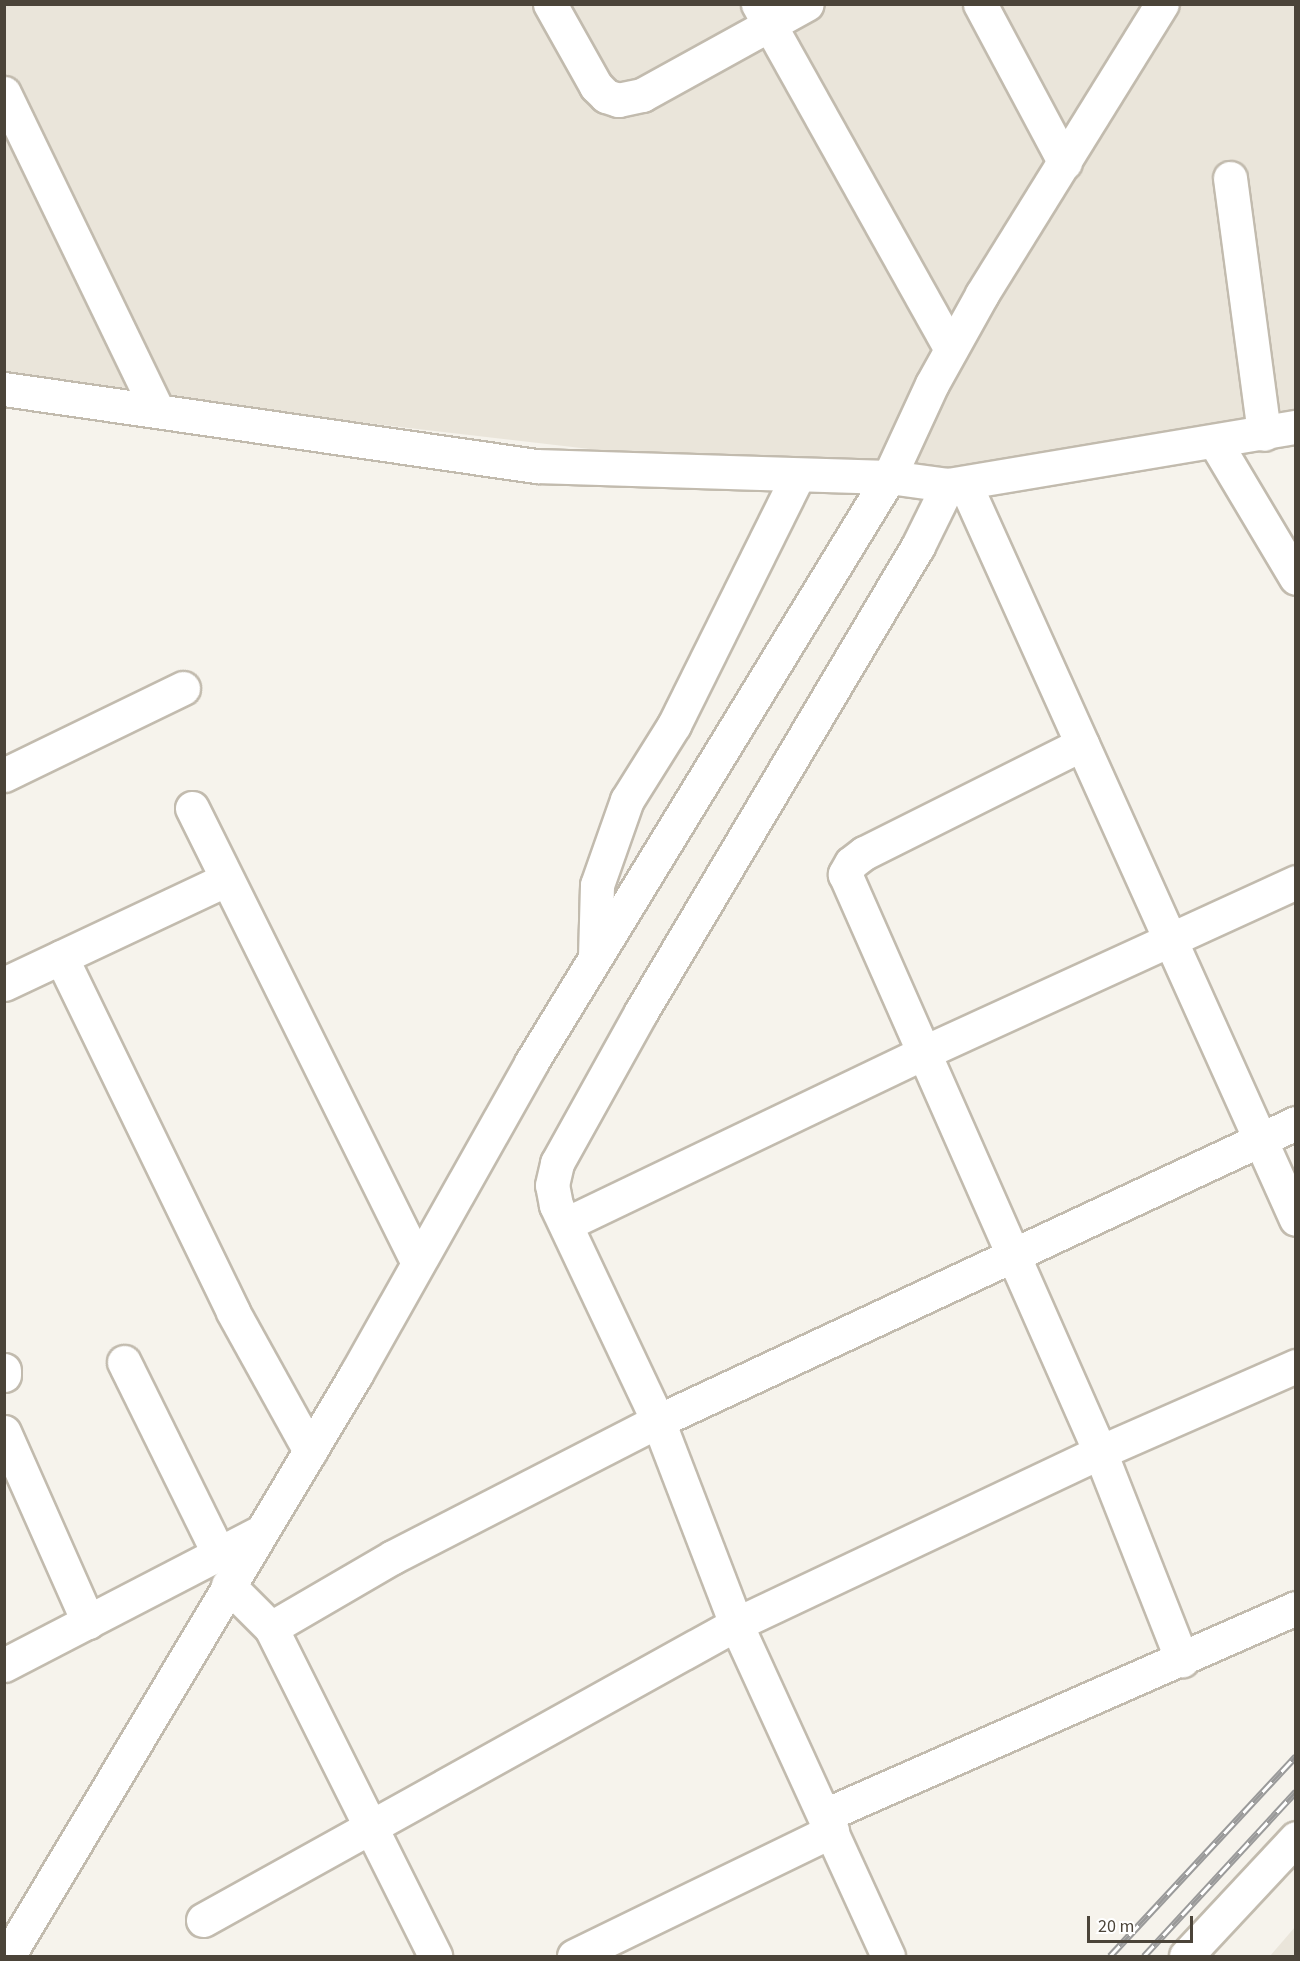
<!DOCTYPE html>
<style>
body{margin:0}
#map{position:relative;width:1300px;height:1961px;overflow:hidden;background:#f6f3ec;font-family:"Source Sans 3",sans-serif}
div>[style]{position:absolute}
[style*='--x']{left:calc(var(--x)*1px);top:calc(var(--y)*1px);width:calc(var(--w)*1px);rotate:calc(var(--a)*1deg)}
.residential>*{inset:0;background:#eae5da}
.roads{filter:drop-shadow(2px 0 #c2bbae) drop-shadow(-2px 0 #c2bbae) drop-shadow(0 2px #c2bbae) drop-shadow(0 -2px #c2bbae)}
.minor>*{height:33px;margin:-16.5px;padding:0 16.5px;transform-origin:16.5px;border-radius:16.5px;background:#fff}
.rail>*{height:7px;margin-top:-3.5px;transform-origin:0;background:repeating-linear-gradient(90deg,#fff 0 14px,#9a9a9a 0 28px);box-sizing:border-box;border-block:2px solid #9a9a9a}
span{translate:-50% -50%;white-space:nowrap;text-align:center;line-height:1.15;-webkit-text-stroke:4.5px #fff;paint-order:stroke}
.frame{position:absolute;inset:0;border:6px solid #4b4439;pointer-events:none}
.scale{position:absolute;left:1087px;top:1916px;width:106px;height:27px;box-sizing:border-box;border:3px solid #4b4439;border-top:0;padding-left:8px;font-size:18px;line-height:21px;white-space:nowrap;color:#4b4439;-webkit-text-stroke:4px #fff;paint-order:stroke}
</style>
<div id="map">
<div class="residential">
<div style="clip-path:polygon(5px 5px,1295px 5px,1295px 420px,873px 482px,5px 381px)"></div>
<div style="clip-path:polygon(1295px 1927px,1295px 1956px,1270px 1956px)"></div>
</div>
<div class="roads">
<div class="minor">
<div style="--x:550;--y:4;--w:94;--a:60.7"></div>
<div style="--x:596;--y:86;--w:14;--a:45"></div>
<div style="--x:606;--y:96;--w:13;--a:18"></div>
<div style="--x:618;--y:100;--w:25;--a:-12"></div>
<div style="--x:642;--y:95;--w:188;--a:-28.9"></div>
<div style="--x:758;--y:4;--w:395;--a:60.8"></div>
<div style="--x:980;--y:4;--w:180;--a:61.9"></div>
<div style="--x:4;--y:93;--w:352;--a:64.2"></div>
<div style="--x:1230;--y:178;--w:258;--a:82.4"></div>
<div style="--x:4;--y:389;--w:538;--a:8.24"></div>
<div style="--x:536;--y:466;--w:353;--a:1.8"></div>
<div style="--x:889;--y:477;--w:60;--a:7.7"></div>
<div style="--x:948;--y:485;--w:353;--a:-9.5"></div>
<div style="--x:1215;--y:442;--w:158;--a:59.2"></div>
<div style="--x:965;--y:484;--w:806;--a:65.76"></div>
<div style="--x:1082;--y:744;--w:244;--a:153.4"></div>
<div style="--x:864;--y:853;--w:16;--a:142"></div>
<div style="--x:851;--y:863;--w:13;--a:119"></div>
<div style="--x:845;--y:874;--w:632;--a:66.19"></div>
<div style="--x:1100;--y:1452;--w:224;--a:68.5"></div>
<div style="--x:4;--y:775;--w:199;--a:-25.9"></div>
<div style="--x:192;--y:808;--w:508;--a:63.59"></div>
<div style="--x:61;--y:957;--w:394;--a:64.1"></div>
<div style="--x:233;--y:1312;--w:159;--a:61"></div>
<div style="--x:595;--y:957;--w:72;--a:-88.4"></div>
<div style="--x:597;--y:885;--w:90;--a:-70.6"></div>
<div style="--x:627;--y:800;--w:89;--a:-57.9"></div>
<div style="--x:674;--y:725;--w:279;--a:-63.6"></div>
<div style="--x:4;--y:984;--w:246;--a:-25.2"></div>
<div style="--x:566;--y:1224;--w:398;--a:-25.6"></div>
<div style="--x:925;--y:1052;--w:408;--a:-24.6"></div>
<div style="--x:124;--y:1362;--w:214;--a:63.7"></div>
<div style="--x:4;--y:1370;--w:5;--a:90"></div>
<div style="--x:4;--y:1432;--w:208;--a:66.1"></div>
<div style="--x:228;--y:1585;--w:61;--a:45"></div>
<div style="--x:271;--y:1628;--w:367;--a:63.4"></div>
<div style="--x:271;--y:1628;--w:141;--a:-30.2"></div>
<div style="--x:393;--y:1557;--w:298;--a:-27.2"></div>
<div style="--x:658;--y:1421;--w:704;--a:-25.04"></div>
<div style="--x:4;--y:1665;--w:289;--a:-27.4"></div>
<div style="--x:825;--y:1815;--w:514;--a:-23.73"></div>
<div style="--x:203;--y:1920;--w:610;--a:-29.05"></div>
<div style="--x:736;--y:1624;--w:403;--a:-25.3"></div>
<div style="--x:1100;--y:1452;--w:214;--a:-23.7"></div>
<div style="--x:8;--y:1956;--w:678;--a:-59.12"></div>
<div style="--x:356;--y:1374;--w:357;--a:-60.6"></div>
<div style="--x:531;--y:1063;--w:687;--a:-58.58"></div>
<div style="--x:889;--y:477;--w:102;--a:-65.2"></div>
<div style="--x:932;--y:384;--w:103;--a:-60.9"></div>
<div style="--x:982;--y:294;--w:341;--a:-58.2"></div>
<div style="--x:574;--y:1956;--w:287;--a:-25.9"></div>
<div style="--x:888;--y:1956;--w:365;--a:-114.6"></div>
<div style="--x:736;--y:1624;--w:217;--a:-111"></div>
<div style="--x:658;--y:1421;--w:239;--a:-115.3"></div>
<div style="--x:556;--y:1205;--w:20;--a:-101"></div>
<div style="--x:552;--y:1185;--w:23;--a:-77"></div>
<div style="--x:557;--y:1163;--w:173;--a:-60.9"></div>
<div style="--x:641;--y:1012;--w:542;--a:-59.27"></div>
<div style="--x:918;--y:546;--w:68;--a:-63.8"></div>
<div style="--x:1186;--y:1956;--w:161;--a:-47"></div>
</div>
</div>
<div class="rail">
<div style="--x:1110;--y:1956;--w:273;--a:-47.1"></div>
<div style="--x:1144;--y:1956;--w:224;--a:-47.3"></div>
</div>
<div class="frame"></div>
<div class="scale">20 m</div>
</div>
